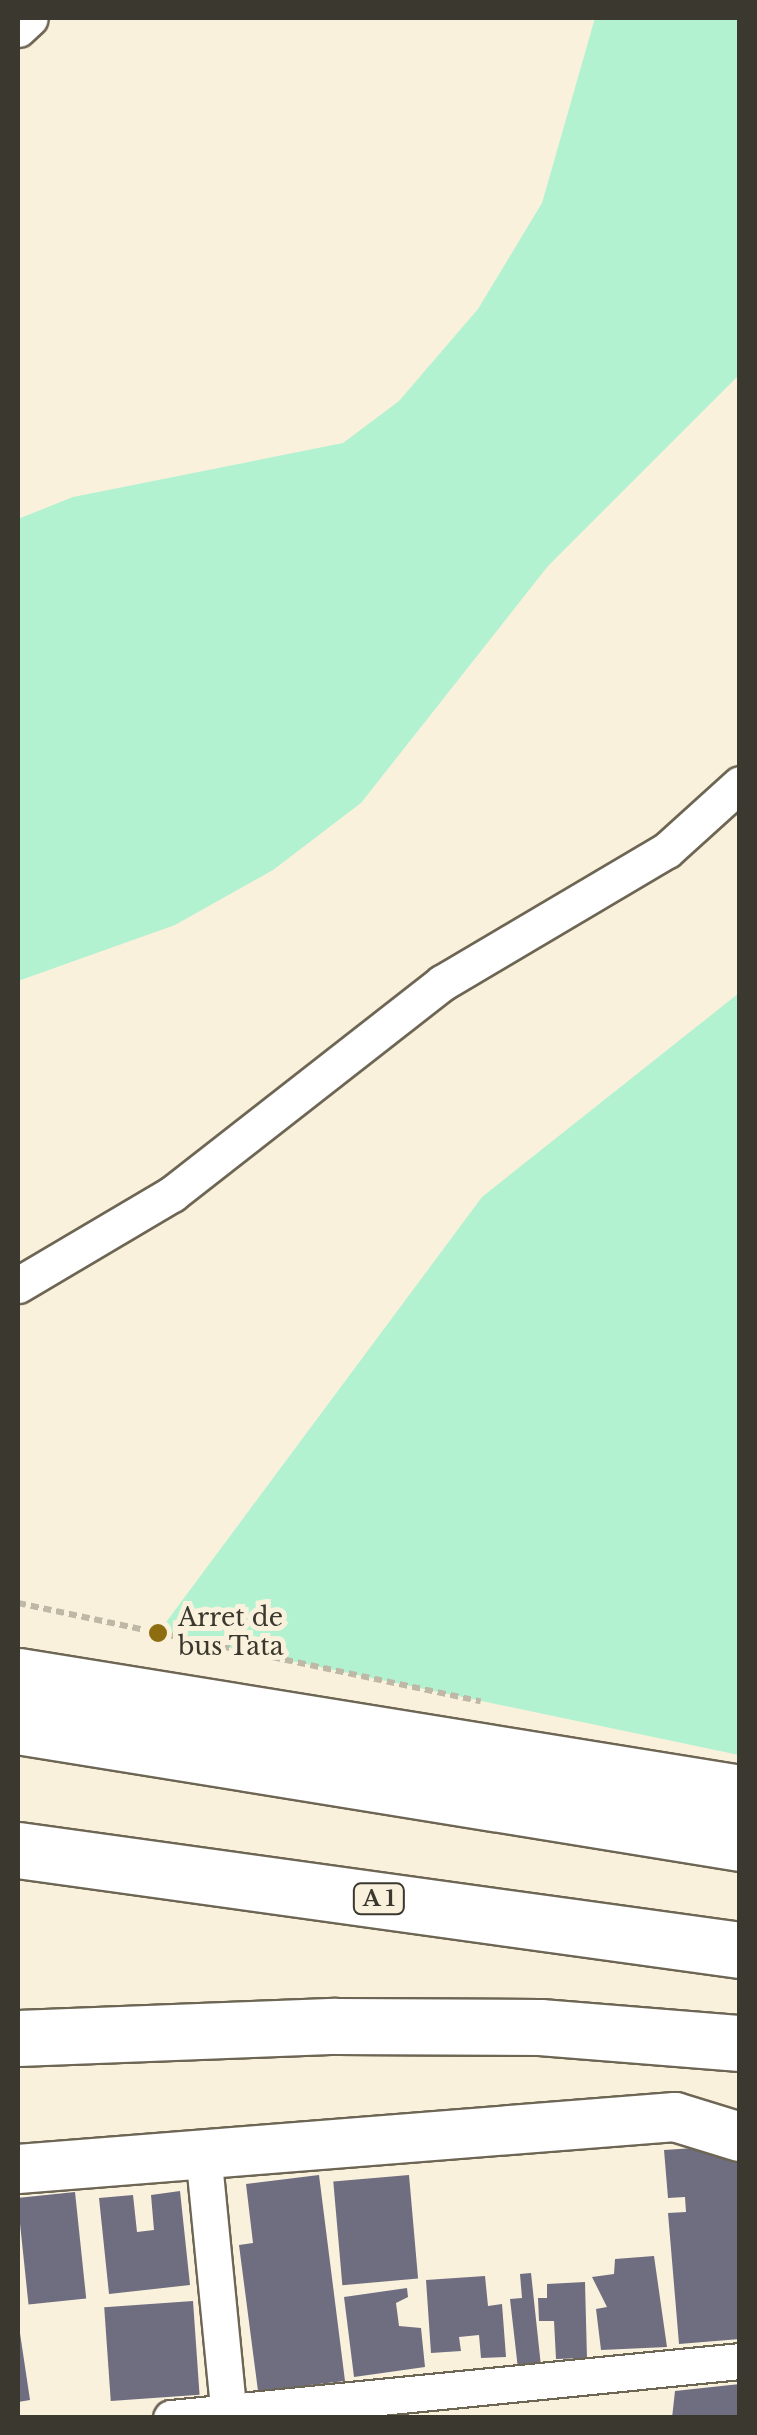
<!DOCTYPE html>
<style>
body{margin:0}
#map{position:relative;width:757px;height:2435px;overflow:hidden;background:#faf1dc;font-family:"Libre Baskerville",serif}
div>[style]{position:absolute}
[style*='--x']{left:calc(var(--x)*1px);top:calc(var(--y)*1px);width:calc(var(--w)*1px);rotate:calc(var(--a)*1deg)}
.green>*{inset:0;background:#b2f2d1}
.building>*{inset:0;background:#6f6d80;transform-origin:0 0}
.path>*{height:6px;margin-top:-3px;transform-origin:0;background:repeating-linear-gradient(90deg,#bfb8a6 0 8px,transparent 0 13px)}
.roads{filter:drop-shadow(2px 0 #6e6654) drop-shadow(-2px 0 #6e6654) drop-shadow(0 2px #6e6654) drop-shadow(0 -2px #6e6654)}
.street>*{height:35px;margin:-17.5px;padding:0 17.5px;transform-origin:17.5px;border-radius:17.5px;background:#fff}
.secondary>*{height:48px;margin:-24px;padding:0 24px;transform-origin:24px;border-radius:24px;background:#fff}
.highway>*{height:55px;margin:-27.5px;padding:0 27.5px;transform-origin:27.5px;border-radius:27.5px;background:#fff}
.dots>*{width:28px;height:28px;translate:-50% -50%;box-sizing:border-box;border:5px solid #faf1dc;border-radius:50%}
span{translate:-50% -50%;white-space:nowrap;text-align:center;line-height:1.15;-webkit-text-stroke:10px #faf1dc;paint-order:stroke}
.shield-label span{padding:2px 8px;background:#faf1dc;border:2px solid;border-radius:8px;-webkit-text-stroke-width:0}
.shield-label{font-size:22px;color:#3b382f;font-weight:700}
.poi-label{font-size:25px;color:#3b382f}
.left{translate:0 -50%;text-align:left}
.frame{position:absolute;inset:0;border:20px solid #3b382f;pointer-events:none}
</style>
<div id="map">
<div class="green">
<div style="clip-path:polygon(595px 18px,739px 18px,739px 375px,548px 566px,361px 803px,273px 870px,175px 925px,18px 981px,18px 519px,73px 497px,343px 443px,399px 401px,478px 309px,542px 203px)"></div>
<div style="clip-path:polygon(739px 993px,739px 1755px,158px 1633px,482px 1197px)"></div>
</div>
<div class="building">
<div style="clip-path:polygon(740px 2145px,740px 2339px,679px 2344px,668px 2213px,686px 2212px,685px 2197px,668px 2198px,664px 2150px)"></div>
<div style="clip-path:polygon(319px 2175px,345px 2381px,258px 2391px,239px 2245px,253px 2243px,246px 2184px)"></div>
<div style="left:409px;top:2175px;width:104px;height:76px;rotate:85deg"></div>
<div style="clip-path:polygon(180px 2191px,190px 2285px,109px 2294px,99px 2198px,133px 2195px,137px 2232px,154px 2230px,151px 2195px)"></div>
<div style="left:75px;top:2192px;width:107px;height:58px;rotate:84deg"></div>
<div style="clip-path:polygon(654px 2256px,667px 2347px,601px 2350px,596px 2309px,607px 2307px,592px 2277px,614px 2274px,615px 2259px)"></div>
<div style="clip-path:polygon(531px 2273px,541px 2366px,518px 2369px,510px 2299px,522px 2298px,520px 2274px)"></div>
<div style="clip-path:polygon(485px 2276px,488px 2306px,502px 2304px,506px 2357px,481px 2358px,479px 2335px,459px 2337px,461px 2351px,431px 2353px,426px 2280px)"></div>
<div style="clip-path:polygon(585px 2282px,587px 2358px,556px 2359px,554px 2321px,539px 2321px,538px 2298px,547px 2298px,547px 2284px)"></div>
<div style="clip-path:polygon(407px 2288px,408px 2297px,396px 2303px,399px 2326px,421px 2328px,425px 2367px,354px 2377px,344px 2297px)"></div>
<div style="left:193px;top:2301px;width:94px;height:89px;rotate:86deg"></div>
<div style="clip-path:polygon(18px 2320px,30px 2400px,18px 2402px)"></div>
<div style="clip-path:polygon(740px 2384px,740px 2418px,672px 2418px,675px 2391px)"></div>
</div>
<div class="path">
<div style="--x:18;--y:1603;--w:473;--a:12"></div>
</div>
<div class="roads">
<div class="street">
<div style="--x:18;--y:29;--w:16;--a:-43"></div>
<div style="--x:18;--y:1285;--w:179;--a:-30.6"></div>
<div style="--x:172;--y:1194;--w:343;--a:-38"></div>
<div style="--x:442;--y:983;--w:261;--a:-30.6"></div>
<div style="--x:667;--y:850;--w:98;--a:-42.1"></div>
<div style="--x:203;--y:2152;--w:267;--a:84.4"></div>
<div style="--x:171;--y:2418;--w:572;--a:-5.72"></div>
</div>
<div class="secondary">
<div style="--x:18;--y:2169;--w:659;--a:-4.53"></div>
<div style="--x:675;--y:2117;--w:68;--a:17.1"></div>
</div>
<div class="highway">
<div style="--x:18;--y:1676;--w:731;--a:9.2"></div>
<div style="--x:18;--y:1726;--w:731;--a:9.2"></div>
<div style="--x:18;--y:1850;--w:729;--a:7.89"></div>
<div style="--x:18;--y:2038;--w:318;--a:-2.2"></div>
<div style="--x:336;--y:2026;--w:204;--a:0.3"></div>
<div style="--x:540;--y:2027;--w:201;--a:4.6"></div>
</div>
</div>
<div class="dots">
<div style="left:158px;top:1633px;background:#8e6c10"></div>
</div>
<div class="shield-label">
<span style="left:379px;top:1899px">A 1</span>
</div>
<div class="poi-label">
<span class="left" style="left:178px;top:1633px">Arret de<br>bus Tata</span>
</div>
<div class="frame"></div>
</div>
